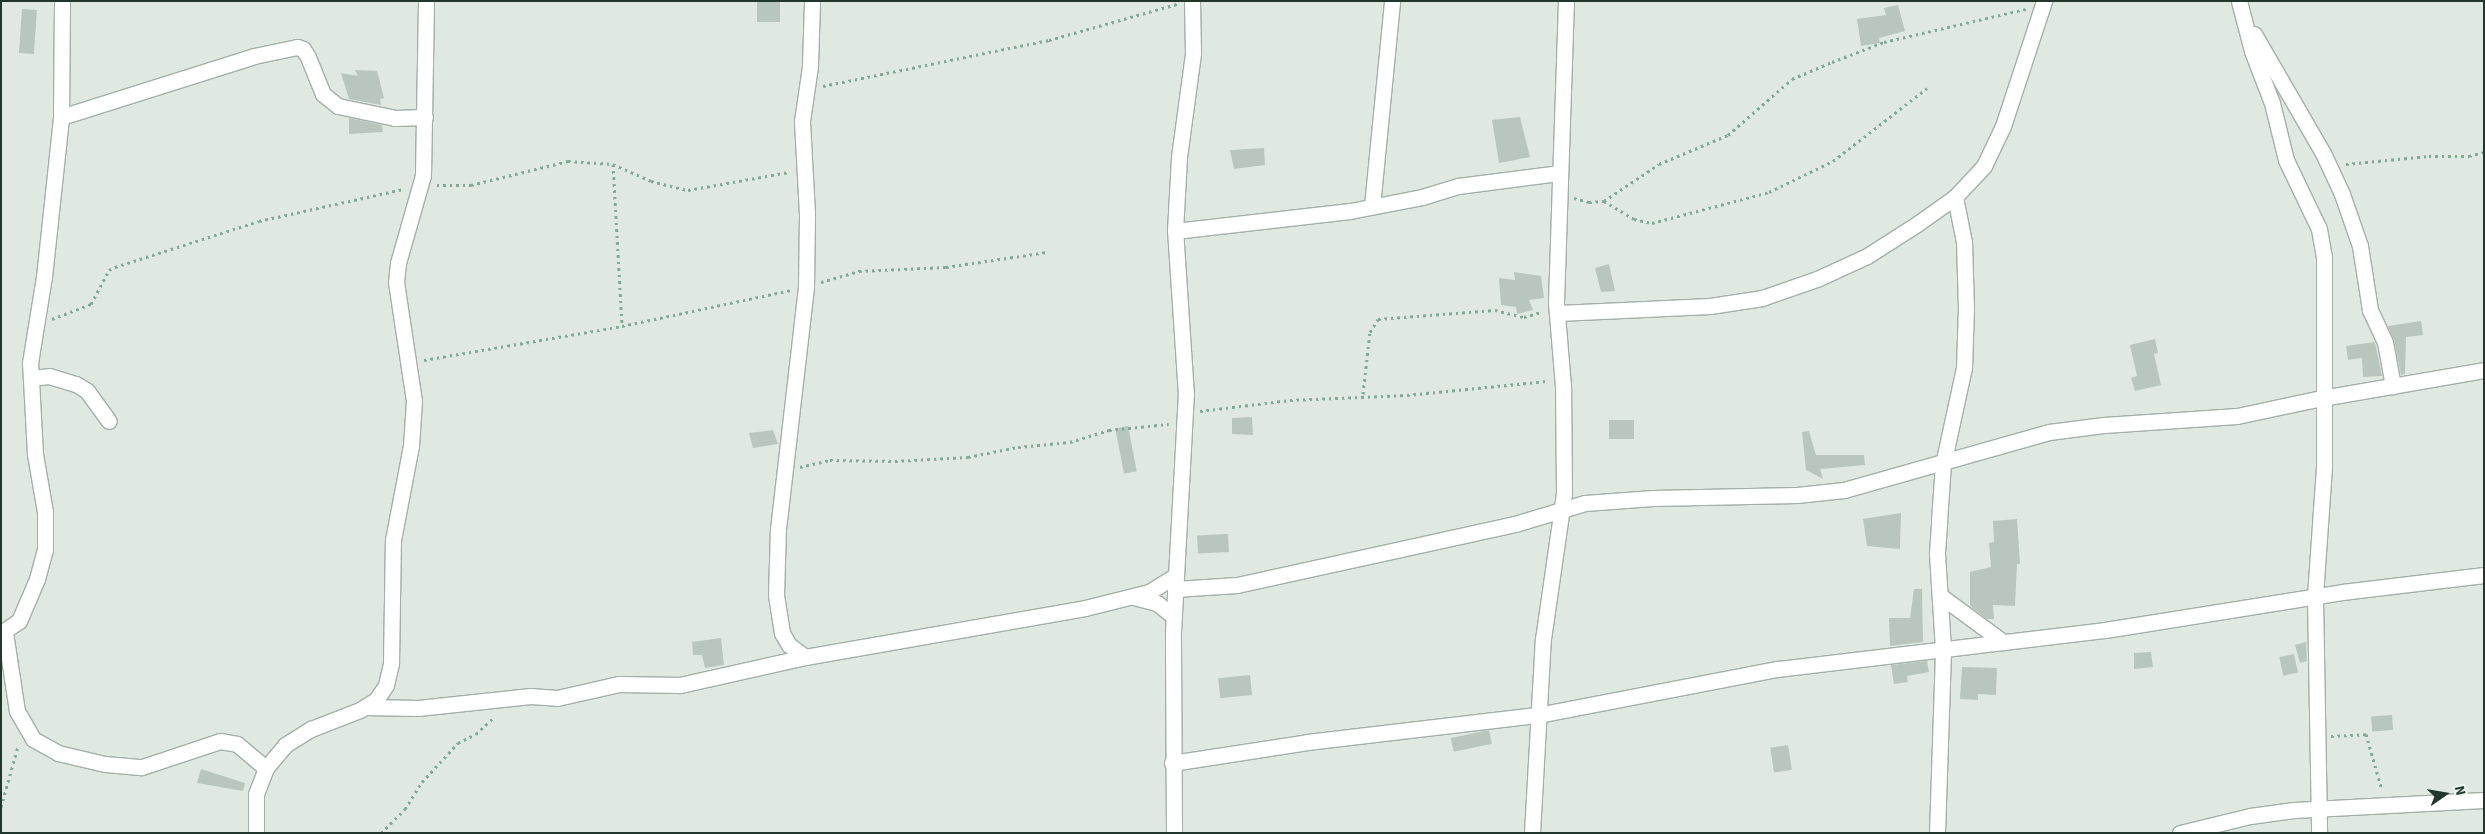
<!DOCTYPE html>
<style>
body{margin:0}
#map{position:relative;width:2485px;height:834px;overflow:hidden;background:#dfe9e2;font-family:"Source Sans 3",sans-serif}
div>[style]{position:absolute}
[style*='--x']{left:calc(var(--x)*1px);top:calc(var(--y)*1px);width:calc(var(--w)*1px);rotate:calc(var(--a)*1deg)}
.building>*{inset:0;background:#b8c6bd;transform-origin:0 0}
.path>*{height:3px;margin-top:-1.5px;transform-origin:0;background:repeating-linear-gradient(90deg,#83a993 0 2.5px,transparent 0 6.5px)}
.roads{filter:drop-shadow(1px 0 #a3b0a8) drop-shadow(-1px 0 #a3b0a8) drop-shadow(0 1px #a3b0a8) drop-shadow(0 -1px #a3b0a8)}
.minor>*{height:15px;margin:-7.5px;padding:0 7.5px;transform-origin:7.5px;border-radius:7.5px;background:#fff}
span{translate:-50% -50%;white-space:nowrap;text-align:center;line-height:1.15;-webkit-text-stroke:5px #eff6f1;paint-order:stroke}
.frame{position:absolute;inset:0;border:2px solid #22372c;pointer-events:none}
.north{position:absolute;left:2420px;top:769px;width:50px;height:50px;-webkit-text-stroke:4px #eff6f1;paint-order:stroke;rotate:77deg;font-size:14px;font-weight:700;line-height:20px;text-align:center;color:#22372c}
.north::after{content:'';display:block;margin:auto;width:18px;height:22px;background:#22372c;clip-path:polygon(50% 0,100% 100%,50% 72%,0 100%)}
</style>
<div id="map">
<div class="building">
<div style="left:757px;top:1px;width:23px;height:21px"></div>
<div style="clip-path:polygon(1898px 5px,1905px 31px,1879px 38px,1880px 43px,1861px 46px,1857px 19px,1886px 15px,1884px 8px)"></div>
<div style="left:22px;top:9px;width:15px;height:44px;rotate:4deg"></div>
<div style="clip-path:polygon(355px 70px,377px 71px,384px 98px,380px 99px,381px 105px,349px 99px,341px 73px,358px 76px)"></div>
<div style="clip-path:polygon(1520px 117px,1530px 157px,1499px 163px,1492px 120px)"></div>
<div style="clip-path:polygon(349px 118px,382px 125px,383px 132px,349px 134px)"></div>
<div style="clip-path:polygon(1264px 148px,1265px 165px,1234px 169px,1230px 150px)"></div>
<div style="clip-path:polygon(1609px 264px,1615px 291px,1601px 292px,1595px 268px)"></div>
<div style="clip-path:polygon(1514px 272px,1541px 276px,1544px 298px,1529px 300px,1533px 310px,1517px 314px,1516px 307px,1501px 305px,1499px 278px,1515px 280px)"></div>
<div style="clip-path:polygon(2421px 321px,2423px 335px,2406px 337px,2405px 374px,2401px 375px,2394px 340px,2388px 326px)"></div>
<div style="clip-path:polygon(2155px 339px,2158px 353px,2154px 354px,2161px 385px,2135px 391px,2131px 378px,2137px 376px,2130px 345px)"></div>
<div style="clip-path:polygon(2375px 342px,2382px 376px,2363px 377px,2362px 358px,2348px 360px,2346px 346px)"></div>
<div style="clip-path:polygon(1252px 417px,1253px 435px,1232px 434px,1232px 418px)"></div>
<div style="left:1609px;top:420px;width:25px;height:19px"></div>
<div style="left:1128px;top:426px;width:46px;height:13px;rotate:79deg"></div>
<div style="clip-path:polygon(773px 430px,778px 444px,753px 448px,749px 433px)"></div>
<div style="clip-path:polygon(1809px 431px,1816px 455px,1864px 455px,1865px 465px,1820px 469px,1823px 479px,1806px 470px,1802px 432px)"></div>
<div style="clip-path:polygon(1901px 513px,1900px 549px,1867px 546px,1863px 519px)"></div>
<div style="clip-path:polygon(2017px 519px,2020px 564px,2017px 564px,2015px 606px,1993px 605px,1994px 619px,1987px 619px,1970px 606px,1970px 572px,1991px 567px,1989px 543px,1994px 542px,1993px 521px)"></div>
<div style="left:1228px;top:534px;width:18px;height:31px;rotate:87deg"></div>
<div style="clip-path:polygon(1914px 589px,1922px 589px,1923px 642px,1890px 646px,1889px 618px,1910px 618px)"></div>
<div style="clip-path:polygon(721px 638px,724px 665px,705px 668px,702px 655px,693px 655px,692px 642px)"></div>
<div style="clip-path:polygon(2306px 642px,2307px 661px,2300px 663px,2295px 645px)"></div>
<div style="clip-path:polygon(2151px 652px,2153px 667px,2134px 669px,2134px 653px)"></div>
<div style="left:2294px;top:654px;width:19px;height:15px;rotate:78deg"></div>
<div style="clip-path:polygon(1927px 661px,1929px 672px,1907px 676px,1908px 682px,1894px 684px,1891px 665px)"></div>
<div style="clip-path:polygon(1962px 667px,1997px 668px,1996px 695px,1978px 694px,1978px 700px,1960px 699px)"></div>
<div style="left:1250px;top:675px;width:20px;height:32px;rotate:84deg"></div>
<div style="left:2392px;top:715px;width:15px;height:21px;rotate:86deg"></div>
<div style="left:1489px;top:730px;width:14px;height:39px;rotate:78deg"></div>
<div style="left:1788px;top:745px;width:25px;height:18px;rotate:81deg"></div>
<div style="clip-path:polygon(201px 769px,245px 783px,243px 791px,197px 783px)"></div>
</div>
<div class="path">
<div style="--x:823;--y:86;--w:231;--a:-11.5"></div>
<div style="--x:1049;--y:40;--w:133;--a:-15.7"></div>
<div style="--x:613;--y:164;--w:162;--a:86.8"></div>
<div style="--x:2346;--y:164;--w:83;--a:-5.5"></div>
<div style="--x:2429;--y:156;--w:40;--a:0"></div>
<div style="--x:2469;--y:156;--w:16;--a:-15"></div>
<div style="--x:437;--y:185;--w:34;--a:0"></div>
<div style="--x:471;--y:185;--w:100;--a:-13.9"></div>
<div style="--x:568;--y:161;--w:45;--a:3.8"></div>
<div style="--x:613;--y:164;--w:42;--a:24.1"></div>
<div style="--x:651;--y:181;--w:38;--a:14"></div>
<div style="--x:688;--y:190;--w:103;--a:-10.1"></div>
<div style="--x:1574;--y:198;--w:16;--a:15"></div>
<div style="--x:1589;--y:202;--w:15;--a:-4"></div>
<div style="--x:1604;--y:201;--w:66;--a:-33.9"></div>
<div style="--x:1659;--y:164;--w:75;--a:-22.8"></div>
<div style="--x:1728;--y:135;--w:85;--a:-41.2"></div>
<div style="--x:1792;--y:79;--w:43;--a:-23"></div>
<div style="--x:1832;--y:62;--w:56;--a:-21"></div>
<div style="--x:1884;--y:42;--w:146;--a:-13.1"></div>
<div style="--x:1604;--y:201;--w:35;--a:31"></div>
<div style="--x:1634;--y:219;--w:18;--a:13"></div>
<div style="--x:1652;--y:223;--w:121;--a:-14.8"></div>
<div style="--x:1769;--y:192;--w:71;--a:-25.8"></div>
<div style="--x:1833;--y:161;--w:119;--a:-37.8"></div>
<div style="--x:821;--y:282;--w:40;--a:-16"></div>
<div style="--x:859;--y:271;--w:87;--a:-2.6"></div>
<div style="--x:946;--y:267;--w:102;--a:-8.4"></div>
<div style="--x:52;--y:319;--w:42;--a:-21"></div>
<div style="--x:91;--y:304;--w:38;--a:-62"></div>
<div style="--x:109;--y:270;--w:7;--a:-27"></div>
<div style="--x:115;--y:267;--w:151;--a:-17.7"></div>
<div style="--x:259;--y:221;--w:148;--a:-12.5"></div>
<div style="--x:424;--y:360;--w:201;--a:-9.7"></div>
<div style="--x:622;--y:326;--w:173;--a:-12"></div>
<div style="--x:1363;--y:394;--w:62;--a:-83.6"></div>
<div style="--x:1370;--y:332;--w:15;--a:-58"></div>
<div style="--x:1378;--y:319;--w:117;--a:-4.4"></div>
<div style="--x:1495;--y:310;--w:30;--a:14"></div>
<div style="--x:1524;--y:317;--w:18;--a:-16"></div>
<div style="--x:1200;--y:411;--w:91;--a:-7"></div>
<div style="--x:1290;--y:400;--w:117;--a:-2.4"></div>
<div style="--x:1407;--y:395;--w:141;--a:-5.7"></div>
<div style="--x:800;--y:467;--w:31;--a:-13"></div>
<div style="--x:830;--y:460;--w:65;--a:0.9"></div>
<div style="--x:895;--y:461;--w:73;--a:-3.1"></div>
<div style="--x:968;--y:457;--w:51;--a:-11.3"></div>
<div style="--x:1018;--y:447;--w:52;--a:-5.5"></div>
<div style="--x:1070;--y:442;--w:41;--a:-17.1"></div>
<div style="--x:1109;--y:430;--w:60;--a:-5.7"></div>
<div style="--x:2331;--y:736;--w:35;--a:-3"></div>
<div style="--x:2366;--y:734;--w:58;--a:74.1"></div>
<div style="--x:1;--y:807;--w:63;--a:-74.4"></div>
<div style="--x:381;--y:833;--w:34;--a:-45"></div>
<div style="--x:405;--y:809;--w:32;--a:-58"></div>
<div style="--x:422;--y:782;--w:53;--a:-47.3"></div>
<div style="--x:458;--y:743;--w:20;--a:-27"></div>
<div style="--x:476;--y:734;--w:26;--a:-43"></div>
</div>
<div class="roads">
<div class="minor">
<div style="--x:2239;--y:1;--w:52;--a:75.4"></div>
<div style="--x:2252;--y:51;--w:56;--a:69"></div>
<div style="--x:2272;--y:103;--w:59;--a:76.2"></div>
<div style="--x:2286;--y:160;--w:76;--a:64.4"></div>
<div style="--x:2319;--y:229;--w:27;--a:80"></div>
<div style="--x:2324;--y:256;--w:211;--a:90"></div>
<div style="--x:2324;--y:467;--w:130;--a:94"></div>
<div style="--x:2315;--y:597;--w:236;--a:89"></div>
<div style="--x:2254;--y:34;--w:138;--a:59.9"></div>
<div style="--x:2323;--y:153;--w:45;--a:65.1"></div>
<div style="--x:2342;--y:194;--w:55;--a:70.9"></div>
<div style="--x:2360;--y:246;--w:65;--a:81.1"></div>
<div style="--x:2370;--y:310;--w:35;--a:65"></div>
<div style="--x:2385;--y:342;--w:45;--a:79.7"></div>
<div style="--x:61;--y:117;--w:202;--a:-17.5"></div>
<div style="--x:254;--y:56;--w:44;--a:-11.8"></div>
<div style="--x:297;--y:47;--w:6;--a:18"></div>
<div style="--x:303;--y:49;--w:9;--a:58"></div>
<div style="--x:308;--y:57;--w:40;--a:68"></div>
<div style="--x:323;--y:94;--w:19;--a:39"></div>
<div style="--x:338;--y:106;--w:58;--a:11.9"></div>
<div style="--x:395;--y:118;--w:30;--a:-2"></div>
<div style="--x:1372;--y:206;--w:206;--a:-84.4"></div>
<div style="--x:1175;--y:231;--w:176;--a:-6.5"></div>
<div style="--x:1350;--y:211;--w:73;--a:-11"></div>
<div style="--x:1422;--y:197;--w:38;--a:-17"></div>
<div style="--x:1458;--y:186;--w:103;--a:-7.3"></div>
<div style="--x:1558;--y:313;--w:152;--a:-2.6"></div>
<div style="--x:1710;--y:306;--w:53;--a:-8.7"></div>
<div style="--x:1762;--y:298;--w:58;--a:-19.1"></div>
<div style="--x:1817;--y:279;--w:55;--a:-24.7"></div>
<div style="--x:1867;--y:256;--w:59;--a:-32.6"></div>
<div style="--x:1917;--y:224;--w:47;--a:-35.4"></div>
<div style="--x:1955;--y:197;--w:42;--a:-46.9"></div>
<div style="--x:1984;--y:166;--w:44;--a:-64.6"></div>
<div style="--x:2003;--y:126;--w:132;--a:-71.8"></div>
<div style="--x:31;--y:378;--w:18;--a:-6"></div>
<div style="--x:49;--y:376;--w:28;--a:17"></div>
<div style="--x:76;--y:384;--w:13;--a:32"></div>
<div style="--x:87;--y:391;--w:37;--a:54"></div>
<div style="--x:1175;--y:589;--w:62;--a:-3.7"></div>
<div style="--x:1237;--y:585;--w:285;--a:-12.4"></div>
<div style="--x:1515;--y:524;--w:73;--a:-16.7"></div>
<div style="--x:1585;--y:503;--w:68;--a:-4.2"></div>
<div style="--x:1653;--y:498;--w:144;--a:-1.2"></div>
<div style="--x:1797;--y:495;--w:47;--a:-6.1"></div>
<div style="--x:1844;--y:490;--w:213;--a:-15.8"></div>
<div style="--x:2049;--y:432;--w:55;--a:-7.3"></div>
<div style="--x:2104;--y:425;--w:133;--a:-3.9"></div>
<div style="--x:2237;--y:416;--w:87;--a:-12"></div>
<div style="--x:2322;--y:398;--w:164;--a:-9.8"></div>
<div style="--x:1134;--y:597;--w:24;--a:15"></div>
<div style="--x:1157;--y:603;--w:22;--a:39"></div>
<div style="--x:1942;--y:597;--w:76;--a:36.4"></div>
<div style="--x:5;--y:632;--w:80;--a:81.4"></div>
<div style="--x:17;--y:711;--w:32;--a:60"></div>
<div style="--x:33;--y:739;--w:29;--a:29"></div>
<div style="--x:58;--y:753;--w:48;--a:13.2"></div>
<div style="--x:105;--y:764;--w:37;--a:5"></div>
<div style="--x:142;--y:767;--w:82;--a:-18.4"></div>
<div style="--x:220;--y:741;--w:17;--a:10"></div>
<div style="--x:237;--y:744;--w:38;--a:40"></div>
<div style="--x:1;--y:633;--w:22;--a:-34"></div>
<div style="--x:19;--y:621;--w:46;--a:-66.8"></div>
<div style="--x:37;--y:579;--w:30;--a:-75"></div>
<div style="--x:45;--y:550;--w:38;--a:-90"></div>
<div style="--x:45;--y:512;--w:59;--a:-99.8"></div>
<div style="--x:35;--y:454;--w:91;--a:-93.1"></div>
<div style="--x:30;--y:363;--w:87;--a:-80.8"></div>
<div style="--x:44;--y:277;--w:161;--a:-83.9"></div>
<div style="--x:61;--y:117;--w:116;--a:-89.5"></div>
<div style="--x:805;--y:657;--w:20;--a:-143"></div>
<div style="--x:789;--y:645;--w:14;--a:-120"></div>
<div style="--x:782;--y:633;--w:38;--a:-99"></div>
<div style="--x:776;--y:595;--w:66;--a:-88.3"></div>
<div style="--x:778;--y:529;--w:244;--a:-83.4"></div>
<div style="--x:806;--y:287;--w:73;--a:-89.2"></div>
<div style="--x:807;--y:214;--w:93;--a:-93.1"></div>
<div style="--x:802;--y:121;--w:56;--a:-81.7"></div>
<div style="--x:810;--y:66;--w:65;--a:-88.2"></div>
<div style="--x:365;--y:707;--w:53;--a:1.1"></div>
<div style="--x:418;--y:708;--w:113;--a:-6.1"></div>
<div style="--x:530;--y:696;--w:27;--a:4"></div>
<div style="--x:557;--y:698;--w:64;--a:-12.7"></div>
<div style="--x:619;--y:684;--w:61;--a:0.9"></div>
<div style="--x:680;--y:685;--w:128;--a:-12.6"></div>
<div style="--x:805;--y:657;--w:284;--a:-9.9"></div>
<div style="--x:1085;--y:608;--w:66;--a:-14"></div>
<div style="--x:1149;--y:592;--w:32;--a:-32"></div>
<div style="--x:1172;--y:763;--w:137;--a:-8.8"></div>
<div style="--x:1307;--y:742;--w:233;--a:-6.7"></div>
<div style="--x:1538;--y:715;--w:244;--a:-10.9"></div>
<div style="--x:1778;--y:669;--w:329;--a:-6.8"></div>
<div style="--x:2105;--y:630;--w:240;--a:-9.1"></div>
<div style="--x:2342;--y:592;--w:143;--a:-6.8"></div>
<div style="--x:256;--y:833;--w:39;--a:-90"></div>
<div style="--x:256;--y:794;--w:28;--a:-69"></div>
<div style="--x:266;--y:768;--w:30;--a:-50"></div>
<div style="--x:285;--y:745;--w:31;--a:-32"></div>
<div style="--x:311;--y:729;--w:53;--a:-21.2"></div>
<div style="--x:360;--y:710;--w:19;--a:-32"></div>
<div style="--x:376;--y:700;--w:18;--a:-56"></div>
<div style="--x:386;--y:685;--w:23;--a:-77"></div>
<div style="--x:391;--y:663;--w:123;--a:-89.1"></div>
<div style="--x:393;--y:540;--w:96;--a:-79.2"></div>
<div style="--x:411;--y:446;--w:45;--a:-86.2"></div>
<div style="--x:414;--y:401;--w:120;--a:-98.6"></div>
<div style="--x:396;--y:282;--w:19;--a:-84"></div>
<div style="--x:398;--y:263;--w:91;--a:-74.1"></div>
<div style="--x:423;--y:175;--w:174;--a:-89"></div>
<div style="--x:1174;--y:833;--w:201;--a:-90.3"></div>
<div style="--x:1173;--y:632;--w:237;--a:-86.9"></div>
<div style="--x:1186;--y:395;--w:164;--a:-93.8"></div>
<div style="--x:1175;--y:231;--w:74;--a:-86.9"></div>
<div style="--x:1179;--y:157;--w:105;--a:-82.3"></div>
<div style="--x:1193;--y:53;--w:52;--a:-91.1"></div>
<div style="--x:1532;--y:833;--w:194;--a:-86.8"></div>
<div style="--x:1543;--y:639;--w:147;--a:-81.8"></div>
<div style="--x:1564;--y:494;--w:108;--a:-90.5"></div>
<div style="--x:1563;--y:386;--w:84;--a:-94.8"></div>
<div style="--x:1556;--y:302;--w:301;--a:-88.1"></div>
<div style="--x:1937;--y:833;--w:184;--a:-88.1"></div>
<div style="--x:1943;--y:649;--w:96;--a:-93.6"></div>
<div style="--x:1937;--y:553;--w:32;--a:-86"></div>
<div style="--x:1939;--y:521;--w:57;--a:-86"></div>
<div style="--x:1943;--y:464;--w:98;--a:-77.7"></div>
<div style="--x:1964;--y:368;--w:59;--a:-88.1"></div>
<div style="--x:1966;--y:309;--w:67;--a:-91.7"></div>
<div style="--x:1964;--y:242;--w:46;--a:-101.3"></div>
<div style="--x:2180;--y:833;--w:72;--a:-13.7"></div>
<div style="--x:2250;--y:816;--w:44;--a:-7.8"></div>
<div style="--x:2294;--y:810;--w:190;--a:-3"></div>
</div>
</div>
<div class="frame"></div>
<div class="north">N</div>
</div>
